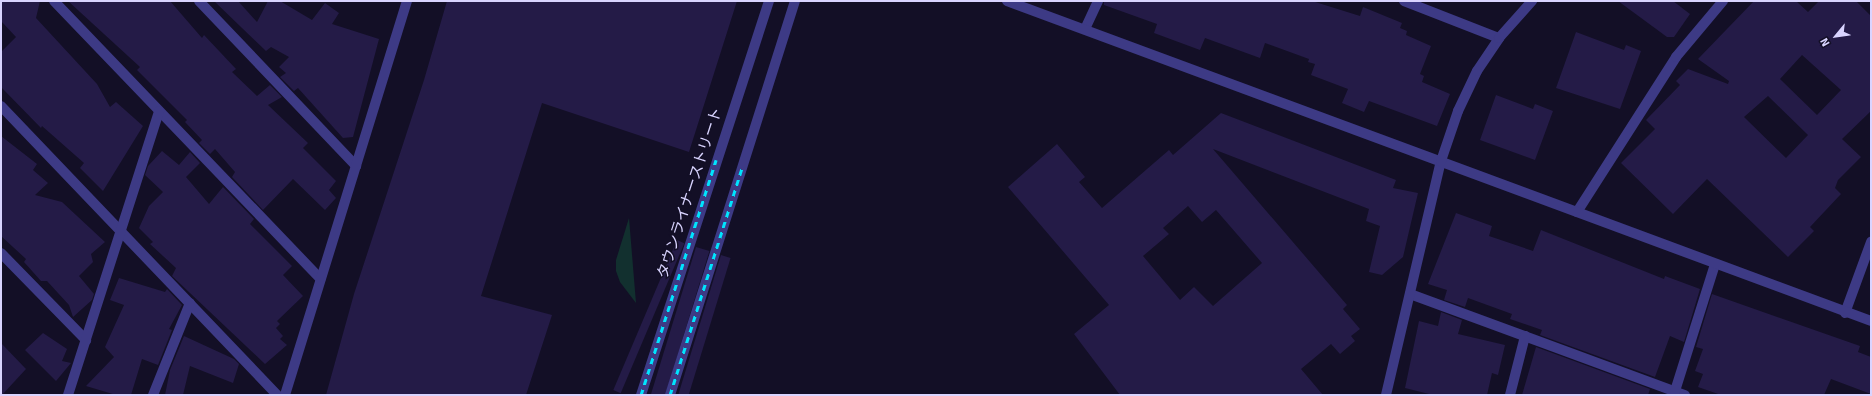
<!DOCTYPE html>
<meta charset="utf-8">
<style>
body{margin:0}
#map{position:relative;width:1872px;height:396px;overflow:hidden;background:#130f26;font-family:Signika,"Noto Sans JP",sans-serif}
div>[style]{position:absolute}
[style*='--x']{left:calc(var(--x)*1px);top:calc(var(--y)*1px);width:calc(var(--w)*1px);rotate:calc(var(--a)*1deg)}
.green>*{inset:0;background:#12302f}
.building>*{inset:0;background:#241b47;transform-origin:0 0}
.minor>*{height:10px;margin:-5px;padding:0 5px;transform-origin:5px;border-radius:5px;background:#3d3a85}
.tertiary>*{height:10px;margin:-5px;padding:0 5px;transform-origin:5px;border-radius:5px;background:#3d3a85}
.rail>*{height:3px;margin-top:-1.5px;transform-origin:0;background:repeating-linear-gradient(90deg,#00e5ff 0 6px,transparent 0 11px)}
span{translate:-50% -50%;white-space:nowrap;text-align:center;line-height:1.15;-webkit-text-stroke:3px #130f26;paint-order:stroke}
.street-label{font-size:15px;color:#d9d4ff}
.frame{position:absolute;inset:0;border:2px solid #d9d4ff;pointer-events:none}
.north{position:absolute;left:1816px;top:16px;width:40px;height:40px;-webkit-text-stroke:3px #130f26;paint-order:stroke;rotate:241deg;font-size:11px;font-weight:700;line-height:16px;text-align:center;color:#d9d4ff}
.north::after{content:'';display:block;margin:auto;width:14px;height:18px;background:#d9d4ff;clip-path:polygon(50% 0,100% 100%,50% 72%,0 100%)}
</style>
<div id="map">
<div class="green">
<div style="clip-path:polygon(629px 218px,636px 303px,620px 282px,616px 271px,616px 260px)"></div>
</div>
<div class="building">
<div style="clip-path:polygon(1px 1px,40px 1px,36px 18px,97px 84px,110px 107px,116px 102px,143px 126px,103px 191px,80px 168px,84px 163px,42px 126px,41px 128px,1px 87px,1px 52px,16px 37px,1px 21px)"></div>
<div style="clip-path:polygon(68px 1px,170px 1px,202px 38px,204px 35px,236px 69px,232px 72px,257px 96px,270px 85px,282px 97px,268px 105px,308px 143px,303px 148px,336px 181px,329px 190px,336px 198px,325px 210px,293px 179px,263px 210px,232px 177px,235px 172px,215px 149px,210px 154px,199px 143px,202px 140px,185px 122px,187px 120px,137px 70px,140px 67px)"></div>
<div style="clip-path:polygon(214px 1px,238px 1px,257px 22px,268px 1px,280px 1px,312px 20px,325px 3px,339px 13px,332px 24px,379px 39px,353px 137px,343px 138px,298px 88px,294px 91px,280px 77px,286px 73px,279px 67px,289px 57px,271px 47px,266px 51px)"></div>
<div style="clip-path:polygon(447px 1px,737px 1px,689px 152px,542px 103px,481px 296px,552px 315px,526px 395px,326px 395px,354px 294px,424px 80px)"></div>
<div style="clip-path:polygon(1104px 1px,1312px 1px,1360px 16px,1363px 7px,1402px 23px,1400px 28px,1407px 31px,1406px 35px,1431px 46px,1420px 74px,1424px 76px,1422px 82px,1450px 94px,1437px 126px,1369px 101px,1364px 112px,1342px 103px,1348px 89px,1311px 75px,1315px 64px,1308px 62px,1309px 59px,1265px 43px,1260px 58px,1205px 38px,1200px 50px,1154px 33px,1157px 24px,1104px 5px)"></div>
<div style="clip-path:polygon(1618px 1px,1673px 1px,1690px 14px,1674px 37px,1667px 37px)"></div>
<div style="clip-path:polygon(evenodd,1754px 1px,1796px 1px,1808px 12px,1819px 1px,1856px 1px,1871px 16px,1871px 111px,1842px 139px,1861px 157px,1838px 180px,1835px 188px,1841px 194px,1810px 227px,1814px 231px,1788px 257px,1707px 179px,1673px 214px,1621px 163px,1655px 129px,1646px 120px,1680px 85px,1676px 81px,1688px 69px,1728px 84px,1729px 81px,1698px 59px,1754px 1px,1802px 55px,1841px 90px,1817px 115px,1780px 79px,1802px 55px,1754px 1px,1768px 96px,1808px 135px,1786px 158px,1744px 117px,1768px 96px)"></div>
<div style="clip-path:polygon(1576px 32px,1624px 50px,1626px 45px,1641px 51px,1620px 109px,1556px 88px)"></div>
<div style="clip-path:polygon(1496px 95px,1533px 109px,1535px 104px,1553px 111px,1535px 160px,1480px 140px)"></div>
<div style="clip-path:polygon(evenodd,1221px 113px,1396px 180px,1393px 188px,1418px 193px,1403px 257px,1382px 275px,1369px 272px,1380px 226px,1366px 221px,1369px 209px,1213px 149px,1347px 305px,1343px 309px,1360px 329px,1351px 336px,1355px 341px,1340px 354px,1331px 344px,1301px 369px,1323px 395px,1120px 395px,1074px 334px,1109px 305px,1008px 187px,1057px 144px,1085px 177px,1079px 182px,1102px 208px,1169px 150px,1173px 155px,1221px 113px,1188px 206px,1202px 222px,1216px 210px,1262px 263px,1213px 306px,1194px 287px,1180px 300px,1143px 256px,1169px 234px,1163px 228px,1188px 206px)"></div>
<div style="clip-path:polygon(1px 136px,37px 164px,33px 170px,48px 183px,35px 195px,62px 202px,105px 242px,91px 254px,93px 262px,79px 276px,94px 294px,92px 300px,73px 317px,69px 305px,47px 281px,41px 281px,24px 262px,26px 259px,1px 236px)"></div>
<div style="clip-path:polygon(162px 151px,179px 165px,190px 152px,200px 163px,186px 177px,209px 204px,223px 187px,254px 219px,250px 224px,292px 266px,283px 275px,303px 296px,277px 321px,280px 324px,276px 328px,283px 336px,280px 339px,287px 345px,265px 364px,172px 276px,176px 268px,150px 244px,153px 242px,139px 228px,149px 206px,163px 192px,145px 175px,148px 166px)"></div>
<div style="clip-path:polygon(1456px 213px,1492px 226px,1489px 236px,1533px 251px,1541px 230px,1664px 279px,1665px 276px,1700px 289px,1684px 342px,1670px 336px,1655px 377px,1540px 335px,1542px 330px,1510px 319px,1512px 314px,1468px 298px,1465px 307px,1444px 300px,1447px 290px,1428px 284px)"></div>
<div style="left:677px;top:240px;width:8px;height:163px;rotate:23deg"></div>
<div style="left:696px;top:247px;width:14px;height:156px;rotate:17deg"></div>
<div style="left:721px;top:255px;width:10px;height:147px;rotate:17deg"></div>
<div style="clip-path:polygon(119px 278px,165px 292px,167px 289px,182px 305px,169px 329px,172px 330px,158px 365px,142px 359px,131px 395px,116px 395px,86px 386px,114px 357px,105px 347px,124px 305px,110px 300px)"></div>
<div style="clip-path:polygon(1712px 294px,1860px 346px,1858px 352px,1871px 357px,1871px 394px,1831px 379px,1824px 395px,1721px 395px,1698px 387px,1703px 374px,1695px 371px,1703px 349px,1696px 347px)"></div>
<div style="clip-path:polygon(1441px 312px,1462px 320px,1458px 334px,1505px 345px,1498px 375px,1492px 373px,1487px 395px,1433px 395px,1405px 388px,1419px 321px,1438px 326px)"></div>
<div style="clip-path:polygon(43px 333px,67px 349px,62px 361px,71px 363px,56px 381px,25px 350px)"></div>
<div style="clip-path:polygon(184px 336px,234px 359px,239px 364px,233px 383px,190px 366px,183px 395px,165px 395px,170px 370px)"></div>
<div style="clip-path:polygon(1px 343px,26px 369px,2px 395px,1px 395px)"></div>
<div style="clip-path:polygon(1536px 347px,1650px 389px,1648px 395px,1522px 395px)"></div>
</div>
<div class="minor">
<div style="--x:54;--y:1;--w:385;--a:46.2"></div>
<div style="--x:199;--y:1;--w:228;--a:46.4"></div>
<div style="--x:1404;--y:1;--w:102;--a:21.3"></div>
<div style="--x:1085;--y:29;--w:31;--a:-65"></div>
<div style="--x:1;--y:106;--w:400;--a:46.3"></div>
<div style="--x:1577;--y:212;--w:184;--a:-57.4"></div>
<div style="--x:1676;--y:57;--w:73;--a:-50"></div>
<div style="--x:1;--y:253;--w:122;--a:45.7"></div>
<div style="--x:1410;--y:294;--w:293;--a:20.2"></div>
<div style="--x:1845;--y:313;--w:76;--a:-69.9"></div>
<div style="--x:1675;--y:391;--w:133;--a:-72.5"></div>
<div style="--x:68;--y:395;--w:298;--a:-72.2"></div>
<div style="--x:153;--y:395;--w:99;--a:-68.1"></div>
<div style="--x:285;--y:395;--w:412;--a:-72.8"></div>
<div style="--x:1386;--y:395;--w:240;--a:-76.8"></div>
<div style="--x:1510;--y:395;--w:61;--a:-75.7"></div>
</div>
<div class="tertiary">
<div style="--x:1007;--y:1;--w:921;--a:20.32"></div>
<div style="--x:1441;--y:161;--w:53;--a:-71.2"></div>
<div style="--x:1458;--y:111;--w:44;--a:-64.6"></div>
<div style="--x:1477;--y:71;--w:40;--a:-56"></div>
<div style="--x:1499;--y:38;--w:50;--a:-48.3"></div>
<div style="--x:641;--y:395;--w:414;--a:-72"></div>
<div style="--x:670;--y:395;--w:413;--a:-72.4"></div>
</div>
<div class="rail">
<div style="--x:641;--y:395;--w:247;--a:-72.3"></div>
<div style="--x:670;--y:395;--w:238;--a:-72.4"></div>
</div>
<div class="street-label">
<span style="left:690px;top:193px;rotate:-72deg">タウンライナーストリート</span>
</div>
<div class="frame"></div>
<div class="north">N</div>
</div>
